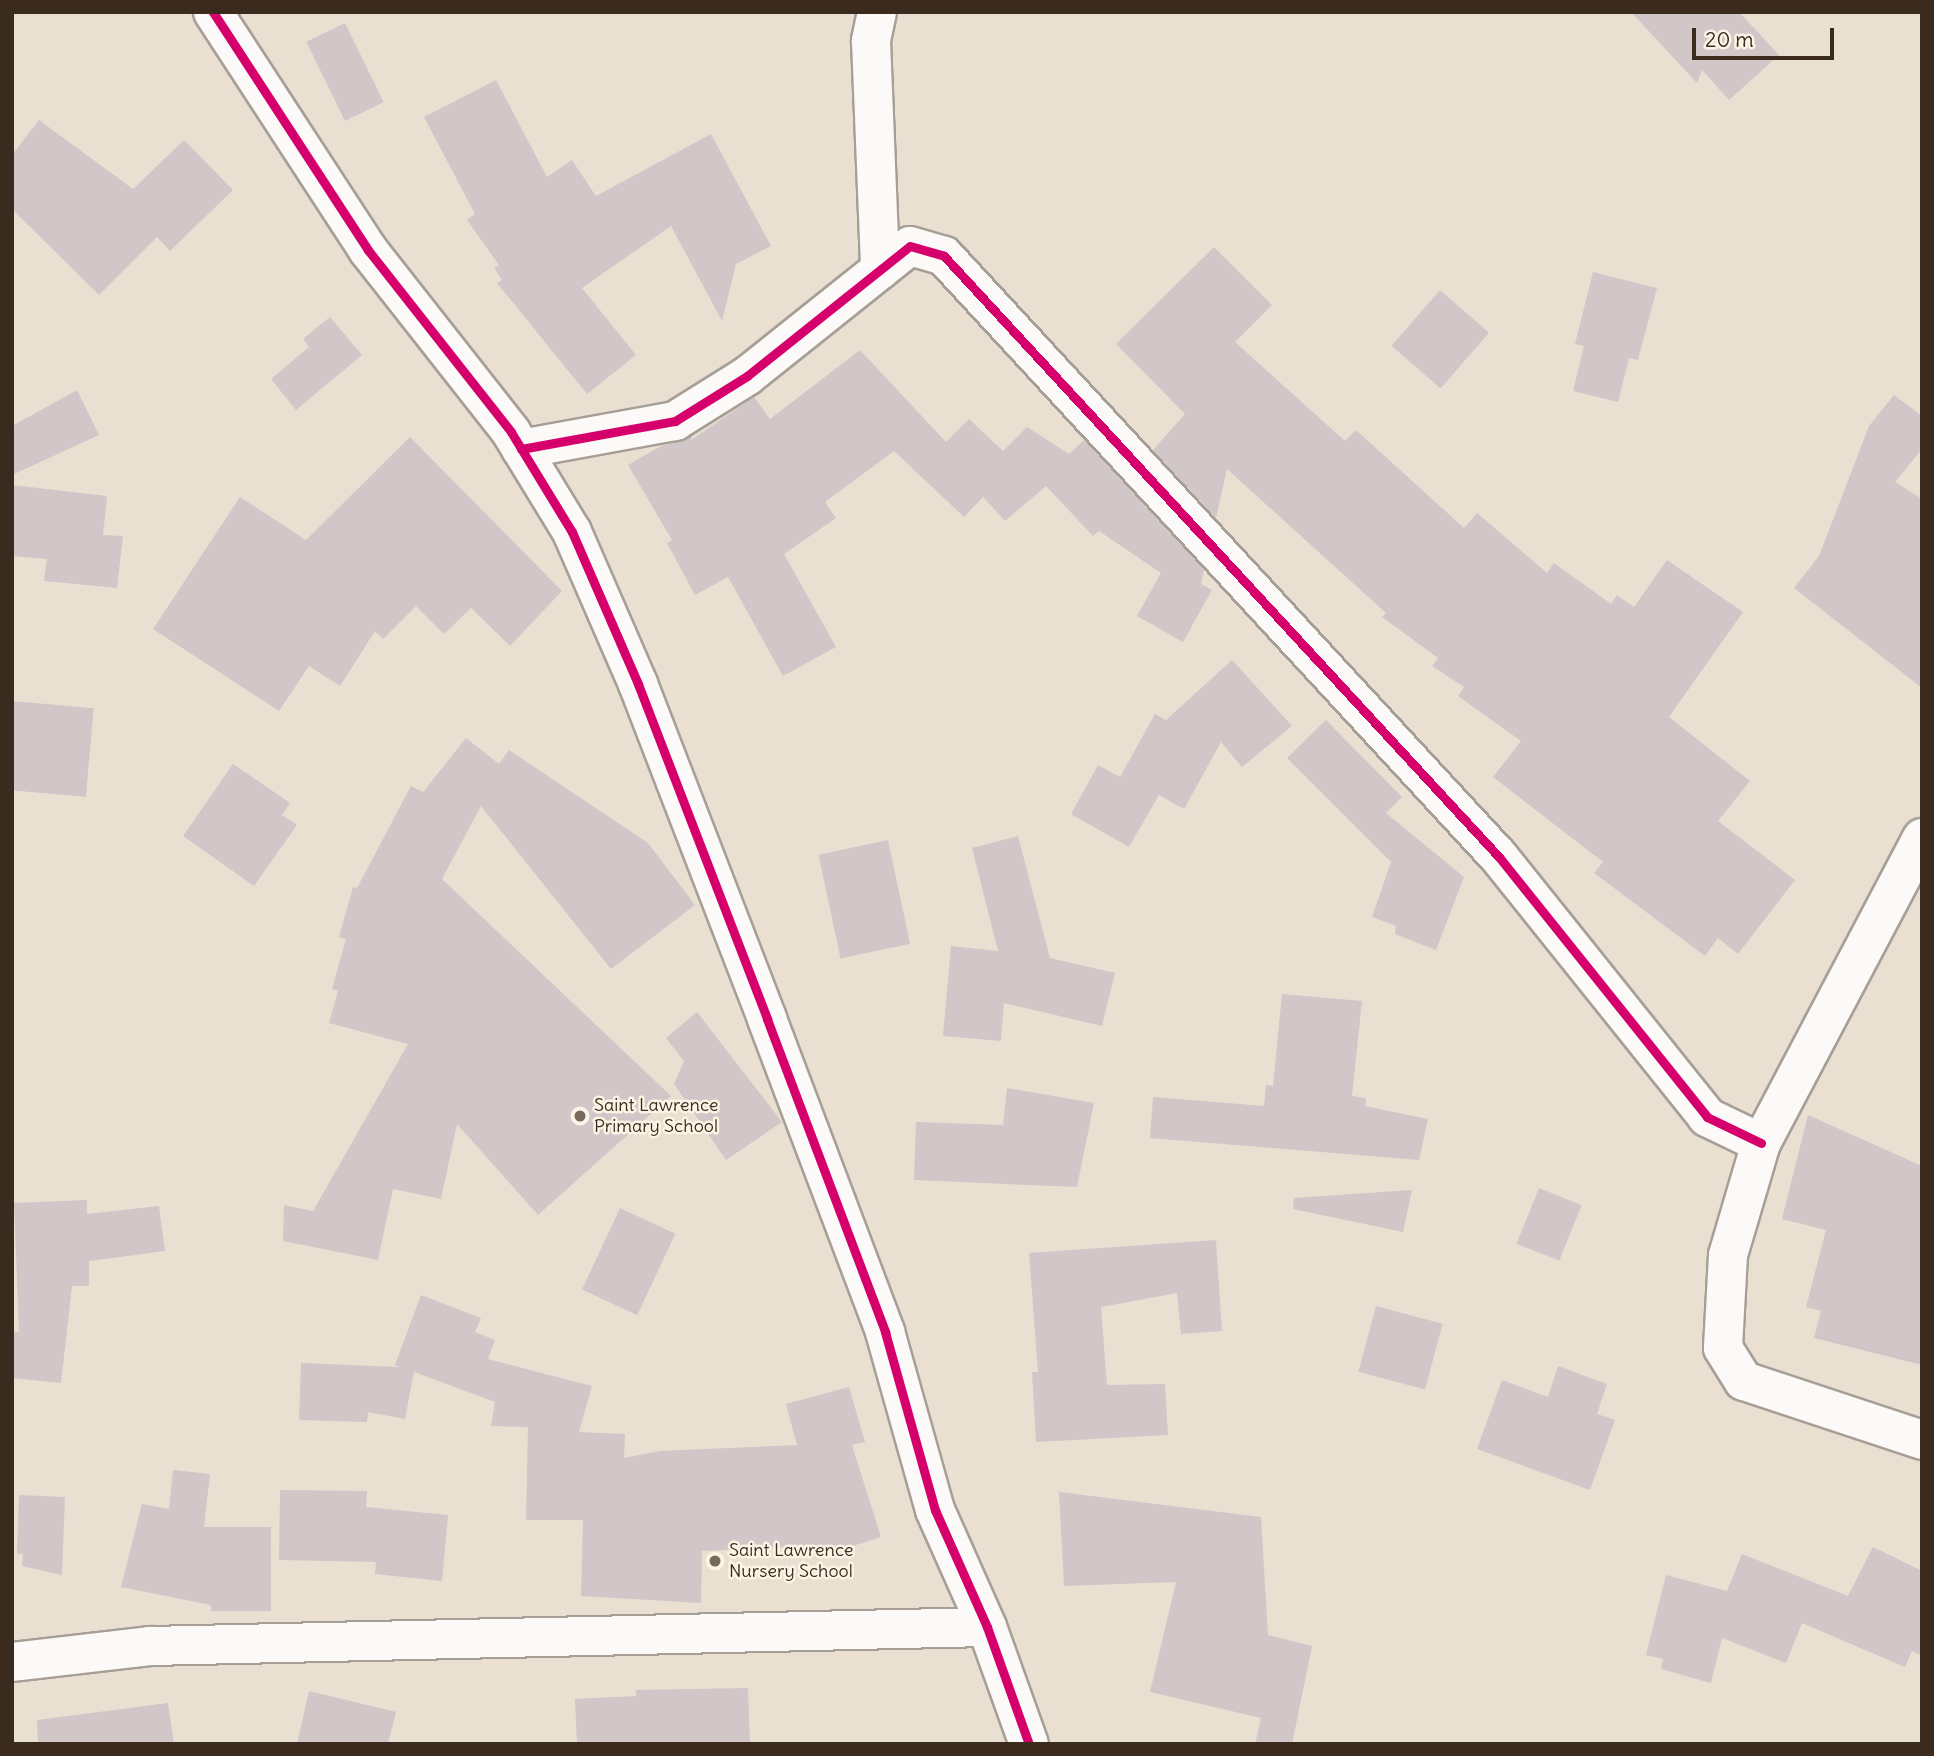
<!DOCTYPE html>
<style>
body{margin:0}
#map{position:relative;width:1934px;height:1756px;overflow:hidden;background:#eae0d2;font-family:Delius,sans-serif}
div>[style]{position:absolute}
[style*='--x']{left:calc(var(--x)*1px);top:calc(var(--y)*1px);width:calc(var(--w)*1px);rotate:calc(var(--a)*1deg)}
.building>*{inset:0;background:#d1c6c8;transform-origin:0 0}
.roads{filter:drop-shadow(2px 0 #a79f96) drop-shadow(-2px 0 #a79f96) drop-shadow(0 2px #a79f96) drop-shadow(0 -2px #a79f96)}
.minor>*{height:38px;margin:-19px;padding:0 19px;transform-origin:19px;border-radius:19px;background:#fcfaf8}
.cycleway>*{height:9px;margin:-4.5px;padding:0 4.5px;transform-origin:4.5px;border-radius:4.5px;background:#d6006c}
.dots>*{width:19px;height:19px;translate:-50% -50%;box-sizing:border-box;border:4px solid #fcf5e5;border-radius:50%}
span{translate:-50% -50%;white-space:nowrap;text-align:center;line-height:1.15;-webkit-text-stroke:5px #fcf5e5;paint-order:stroke}
.poi-label{font-size:18px;color:#3b2a1e}
.left{translate:0 -50%;text-align:left}
.frame{position:absolute;inset:0;border:14px solid #3b2a1e;pointer-events:none}
.scale{position:absolute;left:1692px;top:28px;width:142px;height:32px;box-sizing:border-box;border:4px solid #3b2a1e;border-top:0;padding-left:9px;font-size:21px;line-height:24px;white-space:nowrap;color:#3b2a1e;-webkit-text-stroke:5px #fcf5e5;paint-order:stroke}
</style>
<div id="map">
<div class="building">
<div style="clip-path:polygon(1631px 12px,1739px 12px,1779px 55px,1729px 100px,1702px 70px,1697px 83px)"></div>
<div style="left:345px;top:23px;width:88px;height:43px;rotate:64deg"></div>
<div style="clip-path:polygon(496px 80px,547px 177px,572px 160px,596px 196px,711px 134px,771px 246px,736px 264px,722px 321px,671px 226px,582px 288px,636px 355px,587px 394px,497px 283px,502px 280px,494px 268px,499px 265px,467px 220px,475px 214px,424px 117px)"></div>
<div style="clip-path:polygon(39px 120px,133px 189px,184px 140px,233px 190px,170px 251px,157px 237px,99px 295px,12px 209px,12px 155px)"></div>
<div style="clip-path:polygon(1214px 247px,1272px 305px,1235px 342px,1345px 441px,1356px 430px,1464px 528px,1477px 513px,1547px 573px,1554px 563px,1611px 604px,1617px 595px,1634px 607px,1667px 560px,1743px 612px,1669px 717px,1750px 781px,1718px 821px,1795px 880px,1738px 954px,1718px 938px,1705px 956px,1594px 873px,1603px 862px,1493px 777px,1521px 741px,1458px 696px,1464px 687px,1432px 666px,1438px 658px,1382px 617px,1386px 613px,1227px 469px,1216px 518px,1153px 450px,1185px 414px,1116px 344px)"></div>
<div style="clip-path:polygon(1593px 272px,1657px 288px,1638px 360px,1629px 358px,1618px 402px,1573px 391px,1584px 346px,1575px 344px)"></div>
<div style="left:1440px;top:290px;width:65px;height:74px;rotate:41deg"></div>
<div style="clip-path:polygon(330px 317px,362px 355px,296px 410px,271px 379px,309px 347px,303px 339px)"></div>
<div style="clip-path:polygon(860px 350px,946px 442px,969px 419px,1003px 451px,1027px 427px,1069px 454px,1084px 440px,1204px 570px,1201px 584px,1212px 590px,1183px 642px,1137px 616px,1161px 573px,1099px 531px,1093px 536px,1046px 486px,1005px 521px,983px 497px,964px 517px,894px 451px,825px 502px,836px 518px,784px 554px,836px 647px,783px 676px,728px 577px,695px 595px,667px 543px,672px 540px,628px 465px,661px 446px,692px 436px,691px 440px,754px 397px,770px 419px)"></div>
<div style="clip-path:polygon(77px 390px,99px 435px,12px 475px,12px 426px)"></div>
<div style="clip-path:polygon(1894px 395px,1922px 416px,1922px 449px,1895px 482px,1922px 499px,1922px 688px,1794px 588px,1819px 556px,1869px 426px)"></div>
<div style="clip-path:polygon(410px 437px,562px 591px,510px 646px,471px 608px,444px 634px,416px 606px,383px 639px,375px 631px,340px 686px,309px 666px,279px 711px,153px 629px,240px 497px,306px 540px)"></div>
<div style="clip-path:polygon(12px 485px,107px 496px,103px 535px,123px 536px,117px 588px,44px 581px,47px 559px,12px 556px)"></div>
<div style="clip-path:polygon(1232px 660px,1292px 726px,1242px 767px,1221px 742px,1184px 809px,1159px 795px,1129px 847px,1071px 814px,1098px 765px,1120px 777px,1155px 714px,1166px 720px)"></div>
<div style="left:12px;top:701px;width:82px;height:89px;rotate:5deg"></div>
<div style="clip-path:polygon(1326px 720px,1402px 797px,1386px 813px,1464px 877px,1436px 950px,1395px 934px,1396px 926px,1372px 917px,1391px 862px,1287px 758px)"></div>
<div style="clip-path:polygon(466px 738px,499px 764px,509px 750px,648px 843px,695px 905px,611px 969px,481px 806px,442px 879px,671px 1096px,538px 1215px,457px 1124px,441px 1199px,393px 1189px,378px 1260px,283px 1241px,284px 1205px,313px 1211px,408px 1044px,329px 1023px,338px 991px,332px 989px,346px 939px,339px 937px,353px 887px,357px 888px,411px 786px,423px 792px)"></div>
<div style="clip-path:polygon(233px 764px,290px 803px,282px 815px,297px 825px,254px 886px,183px 836px)"></div>
<div style="clip-path:polygon(1018px 836px,1050px 958px,1115px 973px,1102px 1026px,1004px 1003px,1001px 1041px,943px 1036px,951px 946px,998px 951px,972px 848px)"></div>
<div style="left:888px;top:840px;width:106px;height:71px;rotate:78deg"></div>
<div style="clip-path:polygon(1282px 994px,1362px 1001px,1352px 1096px,1366px 1098px,1365px 1106px,1428px 1119px,1419px 1160px,1150px 1138px,1153px 1097px,1264px 1106px,1266px 1085px,1273px 1086px)"></div>
<div style="clip-path:polygon(697px 1012px,782px 1122px,726px 1160px,674px 1084px,684px 1061px,666px 1038px)"></div>
<div style="clip-path:polygon(1007px 1088px,1094px 1103px,1077px 1187px,914px 1180px,916px 1122px,1003px 1125px)"></div>
<div style="clip-path:polygon(1808px 1115px,1922px 1166px,1922px 1365px,1814px 1338px,1821px 1311px,1806px 1307px,1826px 1230px,1782px 1219px)"></div>
<div style="left:1539px;top:1188px;width:46px;height:60px;rotate:22deg"></div>
<div style="clip-path:polygon(1412px 1190px,1403px 1232px,1293px 1209px,1294px 1198px)"></div>
<div style="clip-path:polygon(87px 1200px,87px 1214px,159px 1206px,165px 1251px,89px 1261px,89px 1286px,72px 1286px,61px 1383px,12px 1378px,12px 1331px,19px 1332px,14px 1203px)"></div>
<div style="left:620px;top:1208px;width:61px;height:90px;rotate:25deg"></div>
<div style="clip-path:polygon(1216px 1240px,1222px 1331px,1181px 1334px,1177px 1293px,1101px 1307px,1107px 1385px,1165px 1384px,1168px 1435px,1036px 1442px,1032px 1372px,1038px 1372px,1029px 1253px)"></div>
<div style="clip-path:polygon(421px 1295px,481px 1318px,475px 1332px,495px 1340px,488px 1359px,592px 1386px,579px 1432px,625px 1434px,624px 1458px,660px 1451px,797px 1445px,786px 1404px,849px 1387px,865px 1442px,852px 1445px,881px 1537px,837px 1551px,835px 1545px,702px 1551px,701px 1603px,581px 1596px,583px 1520px,526px 1520px,528px 1427px,491px 1426px,495px 1402px,414px 1372px,405px 1419px,368px 1412px,367px 1422px,299px 1420px,301px 1363px,399px 1367px,395px 1365px)"></div>
<div style="left:1376px;top:1306px;width:69px;height:68px;rotate:15deg"></div>
<div style="clip-path:polygon(1558px 1366px,1607px 1384px,1597px 1414px,1615px 1420px,1590px 1490px,1477px 1449px,1502px 1380px,1548px 1397px)"></div>
<div style="clip-path:polygon(173px 1470px,210px 1474px,204px 1527px,271px 1527px,271px 1611px,211px 1611px,211px 1605px,121px 1587px,142px 1504px,169px 1509px)"></div>
<div style="clip-path:polygon(280px 1490px,367px 1491px,366px 1507px,448px 1515px,442px 1581px,375px 1574px,376px 1562px,279px 1560px)"></div>
<div style="clip-path:polygon(1059px 1492px,1261px 1517px,1268px 1635px,1312px 1646px,1292px 1744px,1255px 1744px,1261px 1718px,1150px 1692px,1176px 1582px,1064px 1586px)"></div>
<div style="clip-path:polygon(19px 1495px,65px 1497px,62px 1575px,22px 1566px,23px 1554px,17px 1554px)"></div>
<div style="clip-path:polygon(1873px 1547px,1922px 1571px,1922px 1656px,1912px 1651px,1905px 1667px,1802px 1623px,1786px 1663px,1722px 1638px,1711px 1683px,1661px 1669px,1663px 1659px,1646px 1655px,1666px 1575px,1727px 1591px,1742px 1554px,1848px 1596px)"></div>
<div style="clip-path:polygon(748px 1688px,750px 1744px,577px 1744px,575px 1699px,636px 1696px,636px 1690px)"></div>
<div style="clip-path:polygon(309px 1691px,396px 1712px,388px 1744px,297px 1744px)"></div>
<div style="clip-path:polygon(168px 1703px,174px 1744px,38px 1744px,37px 1720px)"></div>
</div>
<div class="roads">
<div class="minor">
<div style="--x:213;--y:12;--w:284;--a:56.9"></div>
<div style="--x:368;--y:250;--w:231;--a:51.8"></div>
<div style="--x:511;--y:432;--w:117;--a:58.6"></div>
<div style="--x:572;--y:532;--w:166;--a:66.5"></div>
<div style="--x:638;--y:684;--w:359;--a:68.9"></div>
<div style="--x:767;--y:1019;--w:335;--a:69.3"></div>
<div style="--x:885;--y:1332;--w:185;--a:74.3"></div>
<div style="--x:935;--y:1510;--w:128;--a:66"></div>
<div style="--x:987;--y:1627;--w:124;--a:70.3"></div>
<div style="--x:877;--y:12;--w:30;--a:102"></div>
<div style="--x:871;--y:41;--w:229;--a:87.7"></div>
<div style="--x:521;--y:449;--w:157;--a:-10.3"></div>
<div style="--x:675;--y:421;--w:85;--a:-32"></div>
<div style="--x:747;--y:376;--w:208;--a:-38.6"></div>
<div style="--x:910;--y:246;--w:35;--a:16"></div>
<div style="--x:944;--y:256;--w:818;--a:47.28"></div>
<div style="--x:1499;--y:857;--w:333;--a:51.3"></div>
<div style="--x:1707;--y:1117;--w:60;--a:25.7"></div>
<div style="--x:1922;--y:838;--w:345;--a:117.8"></div>
<div style="--x:1761;--y:1143;--w:117;--a:106.4"></div>
<div style="--x:1728;--y:1255;--w:93;--a:93.1"></div>
<div style="--x:1723;--y:1348;--w:39;--a:58"></div>
<div style="--x:1744;--y:1381;--w:188;--a:18.3"></div>
<div style="--x:12;--y:1662;--w:139;--a:-6.6"></div>
<div style="--x:150;--y:1646;--w:837;--a:-1.3"></div>
</div>
</div>
<div class="cycleway">
<div style="--x:213;--y:12;--w:284;--a:56.9"></div>
<div style="--x:368;--y:250;--w:231;--a:51.8"></div>
<div style="--x:511;--y:432;--w:117;--a:58.6"></div>
<div style="--x:572;--y:532;--w:166;--a:66.5"></div>
<div style="--x:638;--y:684;--w:359;--a:68.9"></div>
<div style="--x:767;--y:1019;--w:335;--a:69.3"></div>
<div style="--x:885;--y:1332;--w:185;--a:74.3"></div>
<div style="--x:935;--y:1510;--w:128;--a:66"></div>
<div style="--x:987;--y:1627;--w:124;--a:70.3"></div>
<div style="--x:521;--y:449;--w:157;--a:-10.3"></div>
<div style="--x:675;--y:421;--w:85;--a:-32"></div>
<div style="--x:747;--y:376;--w:208;--a:-38.6"></div>
<div style="--x:910;--y:246;--w:35;--a:16"></div>
<div style="--x:944;--y:256;--w:818;--a:47.28"></div>
<div style="--x:1499;--y:857;--w:333;--a:51.3"></div>
<div style="--x:1707;--y:1117;--w:60;--a:25.7"></div>
</div>
<div class="dots">
<div style="left:580px;top:1116px;background:#786a5d"></div>
<div style="left:715px;top:1561px;background:#786a5d"></div>
</div>
<div class="poi-label">
<span class="left" style="left:594px;top:1116px">Saint Lawrence<br>Primary School</span>
<span class="left" style="left:729px;top:1561px">Saint Lawrence<br>Nursery School</span>
</div>
<div class="frame"></div>
<div class="scale">20 m</div>
</div>
